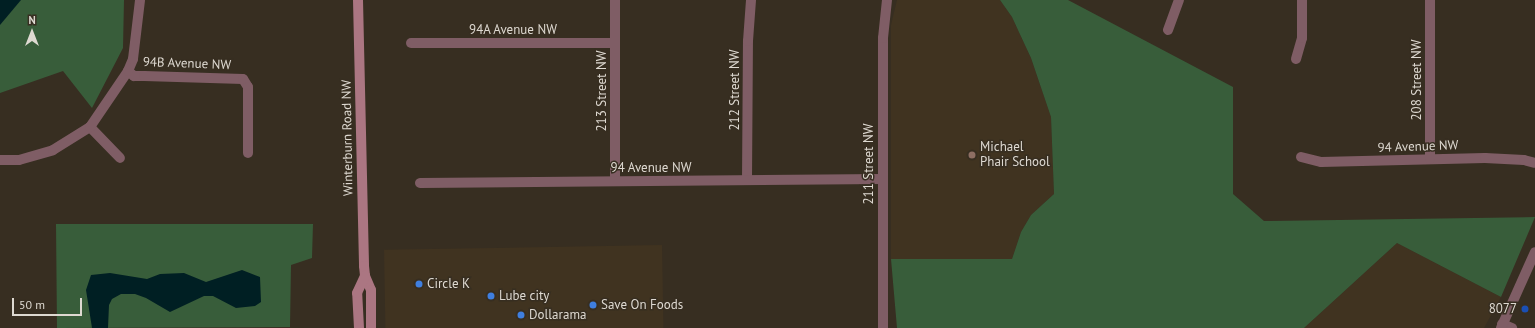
<!DOCTYPE html>
<style>
body{margin:0}
#map{position:relative;width:1535px;height:328px;overflow:hidden;background:#372e21;font-family:"PT Sans",sans-serif}
div>[style]{position:absolute}
[style*='--x']{left:calc(var(--x)*1px);top:calc(var(--y)*1px);width:calc(var(--w)*1px);rotate:calc(var(--a)*1deg)}
.built>*{inset:0;background:#403320;transform-origin:0 0}
.green>*{inset:0;background:#385d3a}
.water>*{inset:0;background:#001f23}
.minor>*{height:10px;margin:-5px;padding:0 5px;transform-origin:5px;border-radius:5px;background:#7f5d65}
.tertiary>*{height:10px;margin:-5px;padding:0 5px;transform-origin:5px;border-radius:5px;background:#7f5d65}
.secondary>*{height:10px;margin:-5px;padding:0 5px;transform-origin:5px;border-radius:5px;background:#ab7682}
.dots>*{width:11px;height:11px;translate:-50% -50%;box-sizing:border-box;border:2px solid #372e21;border-radius:50%}
span{translate:-50% -50%;white-space:nowrap;text-align:center;line-height:1.15;-webkit-text-stroke:3px #372e21;paint-order:stroke}
.street-label{font-size:13px;color:#ded9d1}
.poi-label{font-size:13px;color:#ded9d1}
.left{translate:0 -50%;text-align:left}
.right{translate:-100% -50%;text-align:right}
.north{position:absolute;left:12px;top:12px;width:40px;height:40px;-webkit-text-stroke:3px #372e21;paint-order:stroke;rotate:0deg;font-size:11px;font-weight:700;line-height:16px;text-align:center;color:#ded9d1}
.north::after{content:'';display:block;margin:auto;width:14px;height:18px;background:#ded9d1;clip-path:polygon(50% 0,100% 100%,50% 72%,0 100%)}
.scale{position:absolute;left:12px;top:298px;width:70px;height:18px;box-sizing:border-box;border:2px solid #ded9d1;border-top:0;padding-left:5px;font-size:12px;line-height:14px;white-space:nowrap;color:#ded9d1;-webkit-text-stroke:3px #372e21;paint-order:stroke}
</style>
<div id="map">
<div class="built">
<div style="clip-path:polygon(897px 0,1000px 0,1012px 17px,1031px 58px,1051px 117px,1054px 194px,1031px 215px,1021px 232px,1012px 259px,891px 259px,891px 25px)"></div>
<div style="clip-path:polygon(1397px 243px,1501px 297px,1484px 328px,1304px 328px)"></div>
<div style="left:662px;top:245px;width:83px;height:278px;rotate:89deg"></div>
<div style="clip-path:polygon(290px 327px,310px 327px,153px 328px)"></div>
</div>
<div class="green">
<div style="clip-path:polygon(0 0,124px 0,123px 48px,92px 108px,63px 71px,0 93px)"></div>
<div style="clip-path:polygon(1000px 0,1068px 0,1233px 87px,1233px 194px,1264px 221px,1535px 217px,1501px 297px,1397px 243px,1304px 328px,897px 328px,891px 259px,1012px 259px,1021px 232px,1031px 215px,1054px 194px,1051px 117px,1031px 58px,1012px 17px)"></div>
<div style="clip-path:polygon(56px 224px,313px 224px,312px 258px,291px 265px,290px 327px,57px 328px)"></div>
</div>
<div class="water">
<div style="clip-path:polygon(0 0,21px 0,0 25px)"></div>
<div style="clip-path:polygon(242px 270px,260px 277px,261px 302px,255px 306px,236px 308px,213px 296px,204px 296px,170px 312px,146px 298px,135px 294px,121px 294px,112px 299px,109px 305px,108px 328px,92px 328px,86px 290px,91px 275px,110px 273px,147px 279px,160px 274px,184px 273px,206px 282px)"></div>
</div>
<div class="minor">
<div style="--x:1168;--y:30;--w:32;--a:-70"></div>
<div style="--x:411;--y:43;--w:204;--a:0"></div>
<div style="--x:1296;--y:59;--w:22;--a:-74"></div>
<div style="--x:1302;--y:38;--w:38;--a:-90"></div>
<div style="--x:128;--y:71;--w:8;--a:40"></div>
<div style="--x:134;--y:76;--w:10;--a:0"></div>
<div style="--x:144;--y:76;--w:99;--a:1.7"></div>
<div style="--x:243;--y:79;--w:9;--a:58"></div>
<div style="--x:248;--y:87;--w:66;--a:90"></div>
<div style="--x:90;--y:127;--w:43;--a:45.9"></div>
<div style="--x:1301;--y:157;--w:21;--a:14"></div>
<div style="--x:1321;--y:162;--w:164;--a:-1.4"></div>
<div style="--x:1485;--y:158;--w:39;--a:3"></div>
<div style="--x:1524;--y:160;--w:11;--a:15"></div>
<div style="--x:1430;--y:159;--w:159;--a:-90"></div>
<div style="--x:747;--y:180;--w:139;--a:-89.6"></div>
<div style="--x:748;--y:41;--w:41;--a:-85.8"></div>
<div style="--x:615;--y:181;--w:181;--a:-90"></div>
<div style="--x:420;--y:183;--w:462;--a:-0.5"></div>
<div style="--x:1502;--y:324;--w:11;--a:22"></div>
</div>
<div class="tertiary">
<div style="--x:0;--y:160;--w:19;--a:0"></div>
<div style="--x:19;--y:160;--w:35;--a:-16"></div>
<div style="--x:53;--y:150;--w:44;--a:-31.9"></div>
<div style="--x:90;--y:127;--w:68;--a:-55.8"></div>
<div style="--x:128;--y:71;--w:13;--a:-67"></div>
<div style="--x:133;--y:59;--w:59;--a:-83.2"></div>
<div style="--x:883;--y:328;--w:290;--a:-90"></div>
<div style="--x:883;--y:38;--w:38;--a:-84"></div>
<div style="--x:1501;--y:328;--w:83;--a:-65.9"></div>
</div>
<div class="secondary">
<div style="--x:358;--y:0;--w:266;--a:88.7"></div>
<div style="--x:364;--y:266;--w:10;--a:84"></div>
<div style="--x:365;--y:276;--w:15;--a:67"></div>
<div style="--x:371;--y:290;--w:38;--a:90"></div>
<div style="--x:359;--y:328;--w:35;--a:-93"></div>
<div style="--x:357;--y:293;--w:19;--a:-65"></div>
</div>
<div class="dots">
<div style="left:972px;top:155px;background:#8d6e63"></div>
<div style="left:419px;top:284px;background:#3f7fe0"></div>
<div style="left:491px;top:296px;background:#3f7fe0"></div>
<div style="left:593px;top:305px;background:#3f7fe0"></div>
<div style="left:1525px;top:309px;background:#1a4fb4"></div>
<div style="left:521px;top:315px;background:#3f7fe0"></div>
</div>
<div class="street-label">
<span style="left:513px;top:30px">94A Avenue NW</span>
<span style="left:187px;top:64px;rotate:2deg">94B Avenue NW</span>
<span style="left:1417px;top:80px;rotate:-90deg">208 Street NW</span>
<span style="left:735px;top:90px;rotate:-90deg">212 Street NW</span>
<span style="left:602px;top:91px;rotate:-90deg">213 Street NW</span>
<span style="left:348px;top:138px;rotate:-91deg">Winterburn Road NW</span>
<span style="left:1418px;top:147px;rotate:-2deg">94 Avenue NW</span>
<span style="left:869px;top:164px;rotate:-90deg">211 Street NW</span>
<span style="left:651px;top:168px">94 Avenue NW</span>
</div>
<div class="poi-label">
<span class="left" style="left:980px;top:155px">Michael<br>Phair School</span>
<span class="left" style="left:427px;top:284px">Circle K</span>
<span class="left" style="left:499px;top:296px">Lube city</span>
<span class="left" style="left:601px;top:305px">Save On Foods</span>
<span class="right" style="left:1517px;top:309px">8077</span>
<span class="left" style="left:529px;top:315px">Dollarama</span>
</div>
<div class="north">N</div>
<div class="scale">50 m</div>
</div>
